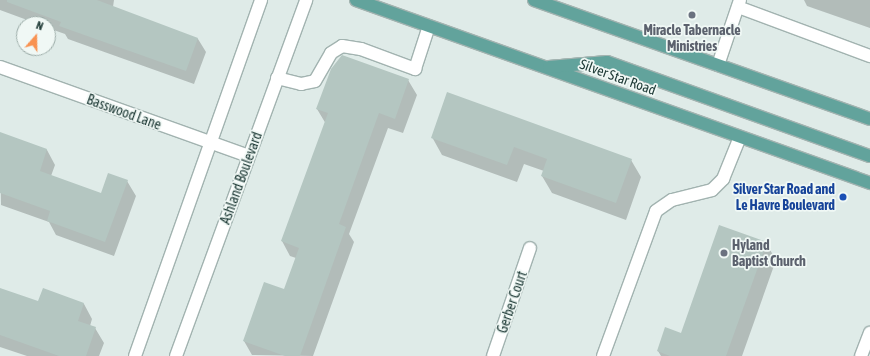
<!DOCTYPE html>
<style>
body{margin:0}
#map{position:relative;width:870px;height:356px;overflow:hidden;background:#dfebe8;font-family:"Asap Condensed",sans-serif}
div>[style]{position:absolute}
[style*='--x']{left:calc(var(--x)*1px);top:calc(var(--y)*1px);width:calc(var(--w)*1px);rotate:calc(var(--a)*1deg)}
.shadow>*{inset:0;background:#0003}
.building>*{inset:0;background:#b4c6c1}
.roads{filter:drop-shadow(1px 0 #a2b3b0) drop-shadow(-1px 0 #a2b3b0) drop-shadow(0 1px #a2b3b0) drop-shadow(0 -1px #a2b3b0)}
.minor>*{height:12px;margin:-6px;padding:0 6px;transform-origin:6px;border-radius:6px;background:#fff}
.major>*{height:12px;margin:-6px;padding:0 6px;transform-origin:6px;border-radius:6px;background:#62a39c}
.dots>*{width:11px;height:11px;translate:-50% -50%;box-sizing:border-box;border:2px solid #f0f8f5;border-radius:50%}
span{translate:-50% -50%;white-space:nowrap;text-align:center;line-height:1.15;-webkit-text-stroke:3.5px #f0f8f5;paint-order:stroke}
.worship-label{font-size:14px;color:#5b616d;font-weight:700}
.left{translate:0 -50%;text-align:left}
.street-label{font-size:14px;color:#203c38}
.transit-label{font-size:14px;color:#164399;font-weight:700}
.right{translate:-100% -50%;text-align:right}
.north{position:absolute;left:16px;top:16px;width:40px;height:40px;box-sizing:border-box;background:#f0f8f5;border:1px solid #9dada9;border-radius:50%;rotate:20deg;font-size:11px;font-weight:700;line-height:16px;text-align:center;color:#203c38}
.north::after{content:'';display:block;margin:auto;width:14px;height:18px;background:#f89251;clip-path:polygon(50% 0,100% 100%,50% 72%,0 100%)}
</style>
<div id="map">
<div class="shadow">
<div style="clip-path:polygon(0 0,114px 0,113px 7px,198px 39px,206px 52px,194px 84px,68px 39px,65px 34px,48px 28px,48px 24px,38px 24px,0 10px)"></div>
<div style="clip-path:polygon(804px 0,870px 0,870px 28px,807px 6px)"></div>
<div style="clip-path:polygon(408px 80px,417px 95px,403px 133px,388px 128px,349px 234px,354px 242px,313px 356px,252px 355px,244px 341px,285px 290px,296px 258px,290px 256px,282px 241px,326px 124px,317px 109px)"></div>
<div style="clip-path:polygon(0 133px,47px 150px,55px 165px,51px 176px,102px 194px,127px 181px,136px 196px,114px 256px,56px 235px,49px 222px,1px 205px)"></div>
<div style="clip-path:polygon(432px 137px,631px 160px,641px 177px,626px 220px,552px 193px,542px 176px,544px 171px,524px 164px,517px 182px,442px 155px)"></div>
<div style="clip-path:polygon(766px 243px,776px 260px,742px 356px,661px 356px,658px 351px,681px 334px)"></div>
<div style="clip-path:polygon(0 289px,39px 303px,84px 304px,92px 319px,90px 326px,95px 328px,104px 343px,99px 356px,27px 356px,0 347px)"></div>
</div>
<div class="building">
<div style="clip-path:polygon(7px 0,97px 0,198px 38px,186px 71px,59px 26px,61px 22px,7px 2px)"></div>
<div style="clip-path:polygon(342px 55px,409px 79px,395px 119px,379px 113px,339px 224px,346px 227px,300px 356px,285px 356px,243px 341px,264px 282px,284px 289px,299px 248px,281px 241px,328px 113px,316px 109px,331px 69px)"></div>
<div style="clip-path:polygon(447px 92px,632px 159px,616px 203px,541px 176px,547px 159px,514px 147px,507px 165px,431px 138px)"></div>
<div style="clip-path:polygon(0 132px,47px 149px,40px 171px,101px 193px,108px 173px,128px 180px,105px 242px,47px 221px,50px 211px,0 193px)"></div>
<div style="clip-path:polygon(719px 225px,767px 242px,726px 356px,670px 356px,657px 351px,665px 327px,681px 333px)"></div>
<div style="clip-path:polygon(0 288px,38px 301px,43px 288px,84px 303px,78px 321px,96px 327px,86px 356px,59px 356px,0 335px)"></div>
</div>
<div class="roads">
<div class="minor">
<div style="--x:738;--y:7;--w:141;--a:20.4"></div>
<div style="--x:718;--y:65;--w:69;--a:-71.3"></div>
<div style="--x:0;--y:67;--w:264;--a:19.7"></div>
<div style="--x:277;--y:78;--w:25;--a:14"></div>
<div style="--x:301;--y:84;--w:14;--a:-12"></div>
<div style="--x:315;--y:81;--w:32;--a:-60"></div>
<div style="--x:331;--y:53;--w:13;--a:-32"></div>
<div style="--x:342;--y:46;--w:19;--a:9"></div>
<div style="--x:361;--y:49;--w:58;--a:20.3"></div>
<div style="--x:415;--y:69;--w:45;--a:-72"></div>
<div style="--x:135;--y:356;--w:378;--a:-70.5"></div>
<div style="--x:176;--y:356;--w:379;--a:-69.9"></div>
<div style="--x:493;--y:356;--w:114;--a:-71.1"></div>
<div style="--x:603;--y:356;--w:154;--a:-69.9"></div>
<div style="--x:656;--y:211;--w:19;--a:-35"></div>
<div style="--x:672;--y:200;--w:41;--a:-14"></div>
<div style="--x:712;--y:190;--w:16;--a:-45"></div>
<div style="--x:723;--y:179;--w:45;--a:-68"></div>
<div style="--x:861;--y:356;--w:25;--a:-69"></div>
</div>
<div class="major">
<div style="--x:356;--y:0;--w:546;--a:19.6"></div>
<div style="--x:534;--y:0;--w:356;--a:19.5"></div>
<div style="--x:549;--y:67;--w:58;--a:-4.9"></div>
<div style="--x:607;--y:62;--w:279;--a:19.7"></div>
</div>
</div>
<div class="dots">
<div style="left:692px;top:15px;background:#6b7280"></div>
<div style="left:843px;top:197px;background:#1a4fb4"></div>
<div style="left:724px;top:253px;background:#6b7280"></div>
</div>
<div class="worship-label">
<span style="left:692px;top:38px">Miracle Tabernacle<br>Ministries</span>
<span class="left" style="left:732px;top:253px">Hyland<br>Baptist Church</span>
</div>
<div class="street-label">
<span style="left:618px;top:77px;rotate:20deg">Silver Star Road</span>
<span style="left:124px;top:112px;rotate:20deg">Basswood Lane</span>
<span style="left:241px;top:178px;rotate:-70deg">Ashland Boulevard</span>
<span style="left:512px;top:302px;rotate:-71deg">Gerber Court</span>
</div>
<div class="transit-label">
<span class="right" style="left:835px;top:197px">Silver Star Road and<br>Le Havre Boulevard</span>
</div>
<div class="north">N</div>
</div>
